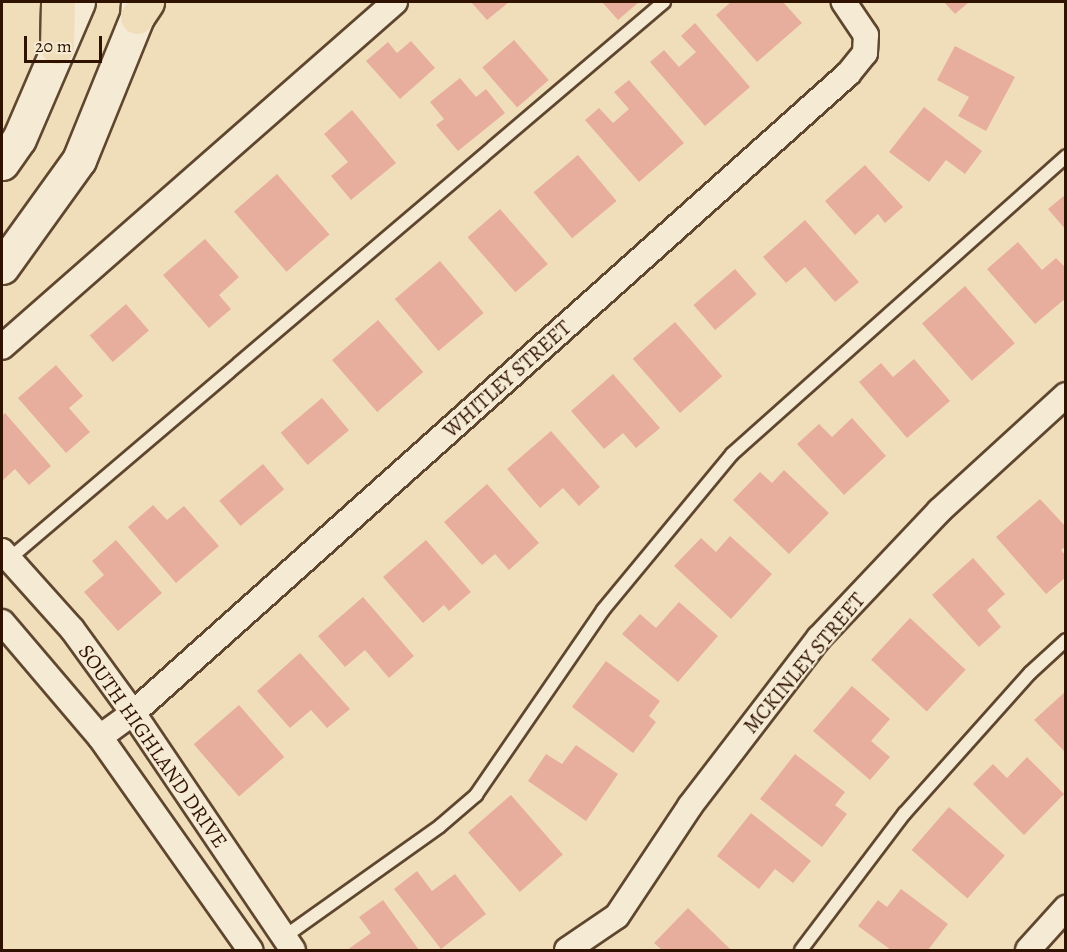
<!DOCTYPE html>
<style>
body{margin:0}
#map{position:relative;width:1067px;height:952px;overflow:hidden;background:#f0debb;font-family:Alegreya,serif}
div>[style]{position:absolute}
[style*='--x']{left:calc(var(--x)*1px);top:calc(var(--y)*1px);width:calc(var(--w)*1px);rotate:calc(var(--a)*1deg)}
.building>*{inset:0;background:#e8ae9d;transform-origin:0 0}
.roads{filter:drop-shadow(2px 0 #5f462f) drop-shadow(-2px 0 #5f462f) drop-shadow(0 2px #5f462f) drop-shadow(0 -2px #5f462f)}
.service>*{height:12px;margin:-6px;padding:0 6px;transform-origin:6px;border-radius:6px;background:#f5ead3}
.minor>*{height:24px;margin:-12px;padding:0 12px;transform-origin:12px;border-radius:12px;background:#f5ead3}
.secondary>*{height:33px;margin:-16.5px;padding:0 16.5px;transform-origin:16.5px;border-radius:16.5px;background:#f5ead3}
.primary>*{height:33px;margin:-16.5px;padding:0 16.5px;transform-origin:16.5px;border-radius:16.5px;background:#f0debb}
span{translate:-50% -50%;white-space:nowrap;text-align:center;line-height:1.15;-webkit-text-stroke:4.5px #f5ead3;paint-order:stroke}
.street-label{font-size:21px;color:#2f1300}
.frame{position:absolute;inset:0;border:3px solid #2f1300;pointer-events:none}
.scale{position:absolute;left:24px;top:36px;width:78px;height:27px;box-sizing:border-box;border:3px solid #2f1300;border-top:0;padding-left:8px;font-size:18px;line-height:21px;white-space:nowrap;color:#2f1300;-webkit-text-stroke:4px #f5ead3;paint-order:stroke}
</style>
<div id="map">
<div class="building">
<div style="clip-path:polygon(471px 2px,509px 2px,487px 20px)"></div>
<div style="clip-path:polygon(602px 2px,639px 2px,618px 20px)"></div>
<div style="clip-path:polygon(731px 2px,783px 2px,802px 23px,757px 62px,716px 15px)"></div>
<div style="clip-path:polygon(944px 2px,969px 2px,955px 14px)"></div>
<div style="clip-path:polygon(695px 23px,750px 87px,705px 126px,650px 62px,664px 50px,679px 67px,696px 52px,681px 36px)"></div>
<div style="left:514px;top:40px;width:53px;height:42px;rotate:49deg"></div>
<div style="clip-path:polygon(411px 41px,435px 68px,400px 99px,366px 61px,388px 42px,397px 53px)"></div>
<div style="clip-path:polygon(955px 46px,1015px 77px,986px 131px,958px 116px,969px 97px,937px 80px)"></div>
<div style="clip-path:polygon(460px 78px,476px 97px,486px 89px,505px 113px,458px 151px,436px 125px,444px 119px,430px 102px)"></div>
<div style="clip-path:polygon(629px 80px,684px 143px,639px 182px,585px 120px,599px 108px,613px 123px,629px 109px,614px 92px)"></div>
<div style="clip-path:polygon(924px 107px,982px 151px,965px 174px,946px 160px,929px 182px,889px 152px)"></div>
<div style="clip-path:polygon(352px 110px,396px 163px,351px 200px,331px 176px,348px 162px,324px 134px)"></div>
<div style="left:578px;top:155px;width:60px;height:58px;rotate:50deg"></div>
<div style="clip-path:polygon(865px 165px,903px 207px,885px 223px,878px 214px,855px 235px,825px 201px)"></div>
<div style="left:277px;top:174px;width:80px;height:57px;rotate:49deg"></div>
<div style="clip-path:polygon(1066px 194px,1066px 230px,1048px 209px)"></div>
<div style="left:500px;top:209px;width:73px;height:43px;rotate:49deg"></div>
<div style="clip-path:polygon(805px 220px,859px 282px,835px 302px,805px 267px,786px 283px,763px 257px)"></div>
<div style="clip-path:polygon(205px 239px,239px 277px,219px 295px,231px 309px,209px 328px,163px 275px)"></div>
<div style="clip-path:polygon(1018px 242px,1042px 270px,1056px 258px,1066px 268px,1066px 298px,1035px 324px,987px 269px)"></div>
<div style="left:440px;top:261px;width:68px;height:59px;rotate:50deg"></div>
<div style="left:735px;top:269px;width:33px;height:55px;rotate:49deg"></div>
<div style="left:965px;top:286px;width:76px;height:57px;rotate:49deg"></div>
<div style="left:126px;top:304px;width:35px;height:48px;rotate:49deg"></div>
<div style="left:378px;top:320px;width:69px;height:61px;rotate:49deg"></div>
<div style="left:675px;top:322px;width:72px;height:56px;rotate:49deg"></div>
<div style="clip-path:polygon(914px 359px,950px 401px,907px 438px,859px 382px,881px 363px,893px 377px)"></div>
<div style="clip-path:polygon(56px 365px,83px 396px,69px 408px,90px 432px,66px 453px,18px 398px)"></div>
<div style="clip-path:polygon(613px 374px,660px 428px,636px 448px,623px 433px,604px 449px,571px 411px)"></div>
<div style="left:322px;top:398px;width:42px;height:54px;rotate:50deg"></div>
<div style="clip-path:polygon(5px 413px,51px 466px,29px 485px,15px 469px,2px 481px,2px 416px)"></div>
<div style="clip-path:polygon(852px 418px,886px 456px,844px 495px,797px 444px,819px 424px,832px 437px)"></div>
<div style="clip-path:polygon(551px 431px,600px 487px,579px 506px,563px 488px,540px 508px,507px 469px)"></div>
<div style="left:263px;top:464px;width:33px;height:57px;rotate:50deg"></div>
<div style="clip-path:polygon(784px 470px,829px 513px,789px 554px,733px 500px,760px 472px,772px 483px)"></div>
<div style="clip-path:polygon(487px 484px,539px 543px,509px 570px,495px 554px,482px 565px,444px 522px)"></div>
<div style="clip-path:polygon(1040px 499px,1066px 527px,1066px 546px,1061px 550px,1066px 556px,1066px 577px,1046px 594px,996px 537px)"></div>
<div style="clip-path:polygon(153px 505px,167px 520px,184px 506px,219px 546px,176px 583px,128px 527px)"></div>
<div style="clip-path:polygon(730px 536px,772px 574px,731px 619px,674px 566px,701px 538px,716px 552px)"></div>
<div style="clip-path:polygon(116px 540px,162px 593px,118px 631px,84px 592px,104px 575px,92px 561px)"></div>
<div style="clip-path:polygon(426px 540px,471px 592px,449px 611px,444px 605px,423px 623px,383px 577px)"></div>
<div style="clip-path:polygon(973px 558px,1005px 594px,987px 610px,1001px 627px,979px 647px,932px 595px)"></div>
<div style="clip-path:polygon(363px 597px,414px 656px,389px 678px,365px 650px,345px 667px,318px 636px)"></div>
<div style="clip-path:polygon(679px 602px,718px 636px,678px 682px,622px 634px,640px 614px,656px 628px)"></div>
<div style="left:910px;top:618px;width:76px;height:57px;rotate:43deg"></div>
<div style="clip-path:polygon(300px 653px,350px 709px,327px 728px,311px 710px,290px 728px,257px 691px)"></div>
<div style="clip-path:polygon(606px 661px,660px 701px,649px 716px,656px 722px,633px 753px,572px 707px)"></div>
<div style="clip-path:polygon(852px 686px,890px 719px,871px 741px,890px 757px,870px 780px,813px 731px)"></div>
<div style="clip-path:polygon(1066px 691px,1066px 753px,1034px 720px)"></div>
<div style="left:239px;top:705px;width:69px;height:60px;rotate:49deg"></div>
<div style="clip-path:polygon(576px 745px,618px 774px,586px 821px,528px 781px,546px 754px,562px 764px)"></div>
<div style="clip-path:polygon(795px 754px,845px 792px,835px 805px,847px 814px,822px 847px,760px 799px)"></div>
<div style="clip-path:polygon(1027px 757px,1064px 794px,1024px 835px,973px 784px,993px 764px,1007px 778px)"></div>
<div style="left:511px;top:795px;width:79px;height:57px;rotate:49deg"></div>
<div style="left:949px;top:807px;width:74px;height:57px;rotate:41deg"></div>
<div style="clip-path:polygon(751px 813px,811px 861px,793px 883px,775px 869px,759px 889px,717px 856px)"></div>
<div style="clip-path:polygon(417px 871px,432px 891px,455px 874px,486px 914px,441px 949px,394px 889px)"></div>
<div style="clip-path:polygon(901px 889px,948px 924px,928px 950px,891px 950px,858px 926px,878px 900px,887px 907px)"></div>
<div style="clip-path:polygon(383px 900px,419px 950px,347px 950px,371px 933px,359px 917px)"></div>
<div style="clip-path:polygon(688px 908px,731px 950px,662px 950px,654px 943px)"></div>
</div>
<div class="roads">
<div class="service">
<div style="--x:9;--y:559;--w:860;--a:-40.38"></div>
<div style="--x:284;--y:937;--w:191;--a:-35.4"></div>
<div style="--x:440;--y:826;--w:48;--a:-40.7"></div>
<div style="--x:476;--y:795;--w:224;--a:-55.5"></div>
<div style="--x:603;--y:610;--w:202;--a:-50.4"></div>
<div style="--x:732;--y:454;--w:448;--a:-41.7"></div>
<div style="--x:801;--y:950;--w:171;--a:-52.9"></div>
<div style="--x:904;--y:814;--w:189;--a:-48.2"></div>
<div style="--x:1030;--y:673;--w:49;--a:-42.5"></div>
</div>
<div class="minor">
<div style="--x:2;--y:347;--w:523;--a:-41.28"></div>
<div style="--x:2;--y:551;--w:105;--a:48.1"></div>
<div style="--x:72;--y:629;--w:104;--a:54"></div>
<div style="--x:133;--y:713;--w:286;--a:56"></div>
<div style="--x:2;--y:622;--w:151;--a:49.6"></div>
<div style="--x:100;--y:737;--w:261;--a:54.8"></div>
<div style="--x:100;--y:737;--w:41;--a:-36"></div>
<div style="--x:133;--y:713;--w:959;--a:-41.79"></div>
<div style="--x:848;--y:74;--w:27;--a:-51"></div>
<div style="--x:865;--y:53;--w:18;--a:-87"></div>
<div style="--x:866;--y:35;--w:40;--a:-124"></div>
<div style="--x:567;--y:950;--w:60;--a:-34.2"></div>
<div style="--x:617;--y:916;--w:132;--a:-56.4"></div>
<div style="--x:690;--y:806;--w:212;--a:-52.5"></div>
<div style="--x:819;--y:638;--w:175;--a:-46.6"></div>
<div style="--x:939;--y:511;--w:172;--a:-42.4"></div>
<div style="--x:1028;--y:950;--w:57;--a:-47.9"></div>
</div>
<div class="secondary">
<div style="--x:2;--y:163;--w:29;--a:-55"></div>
<div style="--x:19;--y:139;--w:149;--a:-66.7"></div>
<div style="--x:2;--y:267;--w:132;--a:-54.3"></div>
<div style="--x:79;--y:160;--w:154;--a:-67.9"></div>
<div style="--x:137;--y:17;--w:15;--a:-86"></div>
</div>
<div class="primary">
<div style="--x:137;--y:17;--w:18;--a:-56"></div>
<div style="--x:57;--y:47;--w:45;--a:-88.7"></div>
</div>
</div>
<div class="street-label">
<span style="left:507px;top:379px;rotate:-42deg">WHITLEY STREET</span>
<span style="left:804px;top:663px;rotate:-50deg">MCKINLEY STREET</span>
<span style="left:153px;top:746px;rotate:55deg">SOUTH HIGHLAND DRIVE</span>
</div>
<div class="frame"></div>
<div class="scale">20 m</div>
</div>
